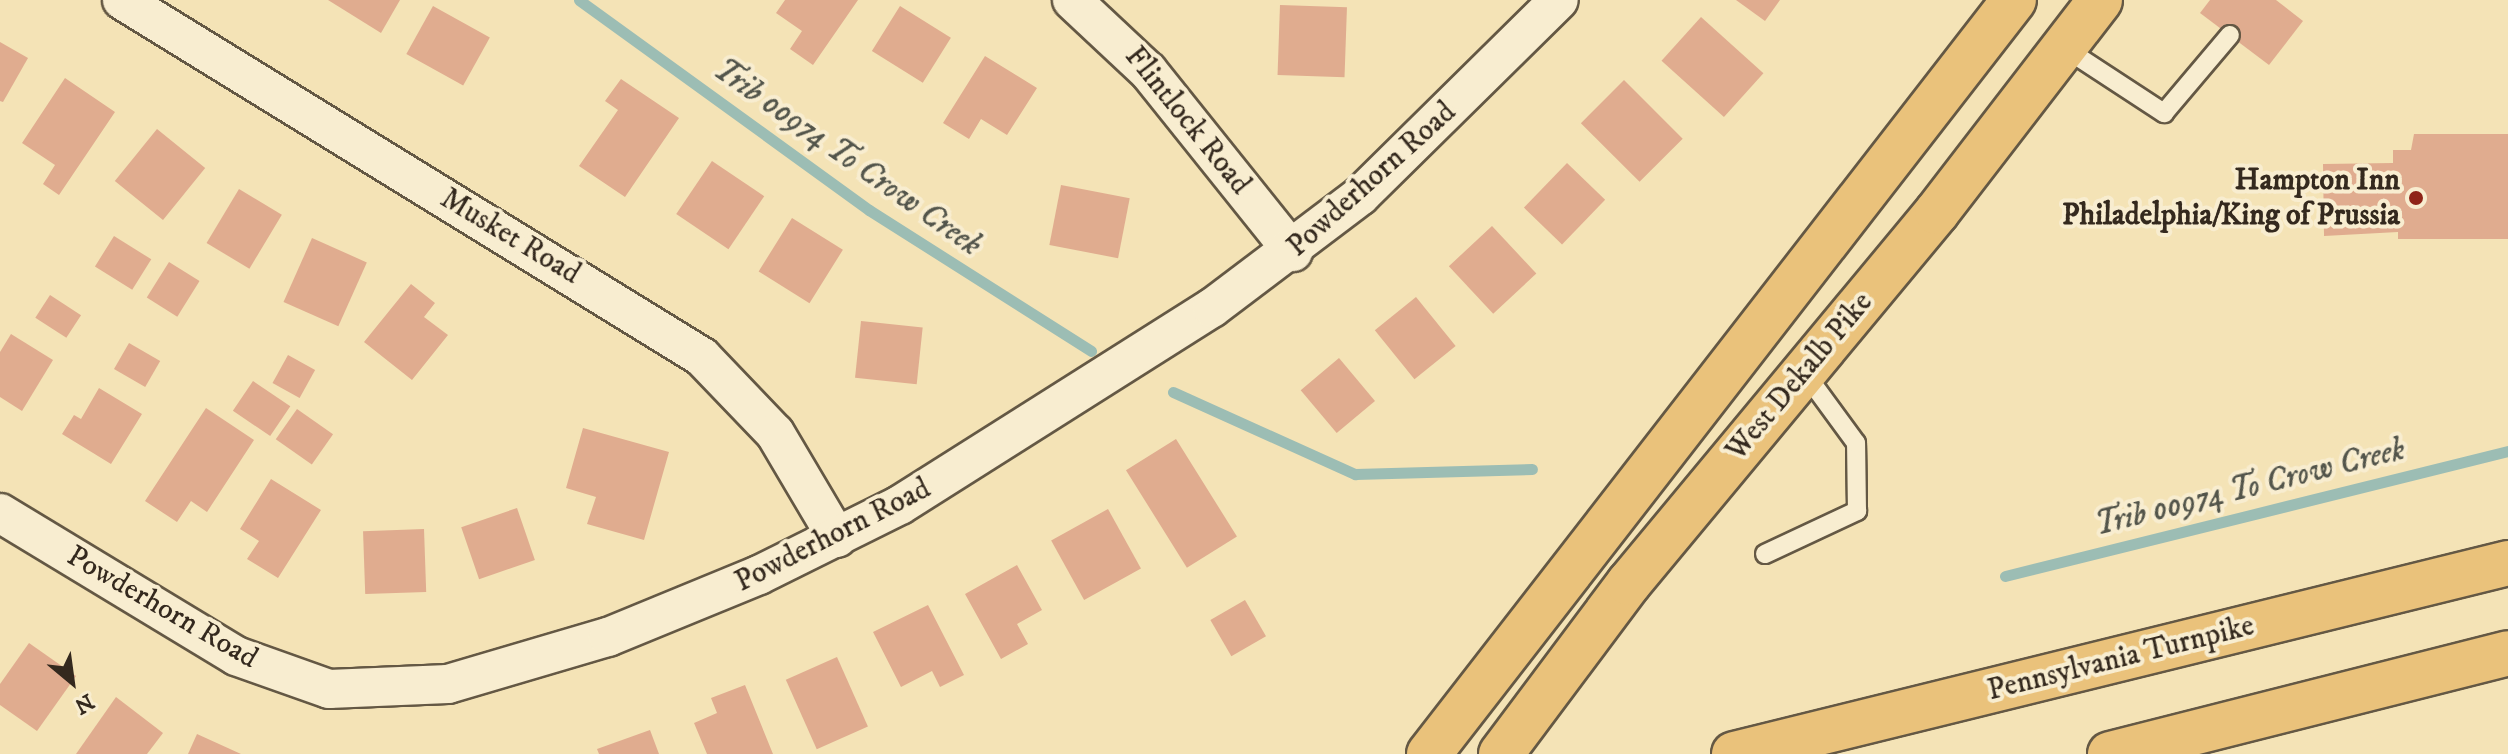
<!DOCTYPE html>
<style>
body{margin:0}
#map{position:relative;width:2508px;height:754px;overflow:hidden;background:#f4e3b6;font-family:"IM FELL DW Pica",serif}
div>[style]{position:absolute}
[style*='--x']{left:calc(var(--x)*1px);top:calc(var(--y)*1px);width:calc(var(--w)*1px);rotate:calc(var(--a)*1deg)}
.stream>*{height:11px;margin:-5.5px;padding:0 5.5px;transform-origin:5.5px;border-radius:5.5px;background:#9cbdb4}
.building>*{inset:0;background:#e0ac8f;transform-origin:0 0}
.roads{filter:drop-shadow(2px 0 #645844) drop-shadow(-2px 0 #645844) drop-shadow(0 2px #645844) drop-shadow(0 -2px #645844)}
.service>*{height:18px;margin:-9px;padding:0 9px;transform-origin:9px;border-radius:9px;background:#f8edd0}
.minor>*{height:38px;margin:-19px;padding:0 19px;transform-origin:19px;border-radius:19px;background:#f8edd0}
.trunk>*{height:44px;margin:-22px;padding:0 22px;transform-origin:22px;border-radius:22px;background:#eac27b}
.motorway>*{height:44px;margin:-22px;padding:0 22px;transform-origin:22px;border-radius:22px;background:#eac27b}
.dots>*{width:22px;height:22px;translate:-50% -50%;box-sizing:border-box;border:4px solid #f8edd0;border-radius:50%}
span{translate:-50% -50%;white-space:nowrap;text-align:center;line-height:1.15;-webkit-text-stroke:8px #f8edd0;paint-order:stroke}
.street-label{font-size:30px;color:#34291e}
.poi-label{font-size:30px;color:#34291e;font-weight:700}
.right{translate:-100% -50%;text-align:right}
.water-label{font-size:32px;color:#53554b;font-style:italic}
.north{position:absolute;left:32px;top:642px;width:80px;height:80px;-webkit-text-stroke:6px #f8edd0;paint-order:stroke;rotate:151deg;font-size:22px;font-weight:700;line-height:32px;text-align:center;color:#34291e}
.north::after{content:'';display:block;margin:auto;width:28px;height:36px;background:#34291e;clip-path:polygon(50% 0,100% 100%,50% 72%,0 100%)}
</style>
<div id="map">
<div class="stream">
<div style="--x:579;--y:0;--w:358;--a:35.9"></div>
<div style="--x:869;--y:210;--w:263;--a:32.4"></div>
<div style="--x:1173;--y:392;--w:200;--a:24.3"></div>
<div style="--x:1355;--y:474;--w:177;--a:-1.6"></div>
<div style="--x:2005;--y:576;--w:518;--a:-13.96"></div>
</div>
<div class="building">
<div style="clip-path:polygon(328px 0,400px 0,381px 33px)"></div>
<div style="clip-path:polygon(785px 0,858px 0,813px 65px,790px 49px,802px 31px,776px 13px)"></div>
<div style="clip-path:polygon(1736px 0,1780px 0,1765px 21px)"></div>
<div style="clip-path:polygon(2210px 0,2276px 0,2303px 21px,2269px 65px,2200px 13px)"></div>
<div style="left:1280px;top:5px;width:67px;height:70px;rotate:2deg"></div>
<div style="left:433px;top:6px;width:65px;height:55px;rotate:29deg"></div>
<div style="left:900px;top:6px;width:60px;height:53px;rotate:32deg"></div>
<div style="left:1701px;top:17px;width:84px;height:59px;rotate:42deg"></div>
<div style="clip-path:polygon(0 42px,28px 58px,3px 102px,0 101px)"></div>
<div style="clip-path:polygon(985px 56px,1037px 88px,1007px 135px,981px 119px,969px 139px,943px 123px)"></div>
<div style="clip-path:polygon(65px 78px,115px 112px,59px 195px,43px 184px,55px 165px,22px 143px)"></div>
<div style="clip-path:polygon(621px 79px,679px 118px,625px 197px,579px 166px,618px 110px,605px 101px)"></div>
<div style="left:1624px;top:80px;width:83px;height:61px;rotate:45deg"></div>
<div style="left:157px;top:129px;width:62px;height:67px;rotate:39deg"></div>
<div style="clip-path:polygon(2414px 134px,2508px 134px,2508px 239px,2398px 239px,2398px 232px,2324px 236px,2323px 164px,2393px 163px,2393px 150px,2411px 150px)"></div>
<div style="left:712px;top:161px;width:63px;height:64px;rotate:34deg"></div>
<div style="left:1567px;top:163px;width:53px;height:62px;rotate:44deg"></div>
<div style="left:1061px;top:185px;width:70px;height:61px;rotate:11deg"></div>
<div style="left:239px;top:189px;width:50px;height:63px;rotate:31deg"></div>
<div style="left:792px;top:218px;width:60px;height:63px;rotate:32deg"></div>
<div style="left:1492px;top:226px;width:65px;height:59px;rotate:47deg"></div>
<div style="left:114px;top:236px;width:44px;height:36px;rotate:32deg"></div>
<div style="left:312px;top:238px;width:60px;height:70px;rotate:24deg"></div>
<div style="left:169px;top:262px;width:36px;height:42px;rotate:32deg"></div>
<div style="clip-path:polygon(411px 284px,435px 303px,424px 317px,448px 335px,412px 380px,364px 342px)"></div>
<div style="left:50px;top:295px;width:37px;height:27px;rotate:33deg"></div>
<div style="left:1416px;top:297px;width:63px;height:53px;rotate:51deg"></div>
<div style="left:861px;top:321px;width:62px;height:57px;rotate:6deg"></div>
<div style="clip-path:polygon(11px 334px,53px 360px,22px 411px,0 397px,0 352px)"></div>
<div style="left:129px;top:343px;width:36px;height:30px;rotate:30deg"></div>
<div style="left:288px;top:355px;width:31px;height:32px;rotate:29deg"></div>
<div style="left:1339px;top:358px;width:56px;height:50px;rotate:50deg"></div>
<div style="left:253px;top:381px;width:45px;height:36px;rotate:34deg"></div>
<div style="clip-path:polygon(99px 388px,142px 414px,111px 464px,62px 434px,74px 415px,81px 419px)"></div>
<div style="clip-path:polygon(206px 408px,254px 440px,207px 512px,191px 501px,177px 522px,145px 501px)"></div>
<div style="left:297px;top:409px;width:44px;height:37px;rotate:35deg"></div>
<div style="clip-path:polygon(583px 428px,669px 452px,644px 540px,587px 524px,596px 497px,566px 488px)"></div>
<div style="left:1176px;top:439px;width:115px;height:59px;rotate:58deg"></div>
<div style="clip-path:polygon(271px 479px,321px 510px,278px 578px,247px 559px,259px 541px,240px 529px)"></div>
<div style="left:517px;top:508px;width:55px;height:59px;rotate:71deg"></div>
<div style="left:1108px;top:509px;width:68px;height:65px;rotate:61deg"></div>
<div style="left:424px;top:529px;width:63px;height:61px;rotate:88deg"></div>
<div style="clip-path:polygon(1017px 565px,1042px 610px,1017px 624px,1028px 644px,1001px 659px,965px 594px)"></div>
<div style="left:1245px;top:600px;width:42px;height:40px;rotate:60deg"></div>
<div style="clip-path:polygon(928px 605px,964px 675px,940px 687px,932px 671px,901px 687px,873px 632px)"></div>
<div style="clip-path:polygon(29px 643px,76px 676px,37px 731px,0 705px,0 684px)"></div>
<div style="left:837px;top:657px;width:76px;height:56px;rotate:66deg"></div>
<div style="clip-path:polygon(745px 685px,773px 754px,707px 754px,694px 723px,717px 713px,711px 698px)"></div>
<div style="clip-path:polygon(116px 697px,163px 733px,147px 754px,76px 754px)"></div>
<div style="clip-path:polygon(650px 730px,659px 754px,599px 754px,597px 749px)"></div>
<div style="clip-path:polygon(197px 734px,241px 754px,188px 754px)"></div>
</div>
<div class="roads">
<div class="service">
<div style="--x:2063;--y:47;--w:121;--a:33.2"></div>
<div style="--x:2164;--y:113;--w:102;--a:-49.8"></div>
<div style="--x:1765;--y:554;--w:102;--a:-25.1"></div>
<div style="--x:1857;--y:511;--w:68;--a:-90.8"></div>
<div style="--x:1856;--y:443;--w:88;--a:-126.2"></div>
</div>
<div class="minor">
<div style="--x:122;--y:0;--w:681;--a:31.61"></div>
<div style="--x:702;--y:357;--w:105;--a:46.2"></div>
<div style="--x:775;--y:433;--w:122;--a:59.4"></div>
<div style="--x:1072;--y:0;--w:104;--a:43.1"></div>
<div style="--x:1148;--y:71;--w:232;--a:51.3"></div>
<div style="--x:0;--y:513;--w:276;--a:31.2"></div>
<div style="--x:236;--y:656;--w:99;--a:19.5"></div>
<div style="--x:329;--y:689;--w:119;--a:-2.4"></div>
<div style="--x:448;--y:684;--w:167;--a:-16.4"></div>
<div style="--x:608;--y:637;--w:163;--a:-22.3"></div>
<div style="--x:759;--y:575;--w:157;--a:-26.4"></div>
<div style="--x:900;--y:505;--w:369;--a:-32.3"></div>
<div style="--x:1212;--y:308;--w:186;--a:-37.1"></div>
<div style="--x:1360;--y:196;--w:279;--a:-44.6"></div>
</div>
<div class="trunk">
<div style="--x:1429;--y:754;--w:954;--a:-52.19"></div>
<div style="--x:1501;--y:754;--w:214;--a:-53.2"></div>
<div style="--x:1629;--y:583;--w:482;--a:-50.3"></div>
<div style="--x:1937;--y:212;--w:267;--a:-52.4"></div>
</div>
<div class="motorway">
<div style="--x:1734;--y:754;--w:797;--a:-13.86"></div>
<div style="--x:2110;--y:754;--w:411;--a:-14.2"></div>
</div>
</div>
<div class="dots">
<div style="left:2416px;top:198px;background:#8f2418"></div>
</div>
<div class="street-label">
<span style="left:1187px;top:121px;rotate:51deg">Flintlock Road</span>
<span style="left:1372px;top:180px;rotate:-42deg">Powderhorn Road</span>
<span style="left:510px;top:237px;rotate:31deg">Musket Road</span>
<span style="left:1800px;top:377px;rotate:-50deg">West Dekalb Pike</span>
<span style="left:833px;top:536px;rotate:-27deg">Powderhorn Road</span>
<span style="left:162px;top:608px;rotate:30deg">Powderhorn Road</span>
<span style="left:2121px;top:659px;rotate:-14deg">Pennsylvania Turnpike</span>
</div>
<div class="poi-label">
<span class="right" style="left:2400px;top:198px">Hampton Inn<br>Philadelphia/King of Prussia</span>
</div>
<div class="water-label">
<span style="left:847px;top:158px;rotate:35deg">Trib 00974 To Crow Creek</span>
<span style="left:2250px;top:488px;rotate:-14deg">Trib 00974 To Crow Creek</span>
</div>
<div class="north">N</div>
</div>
